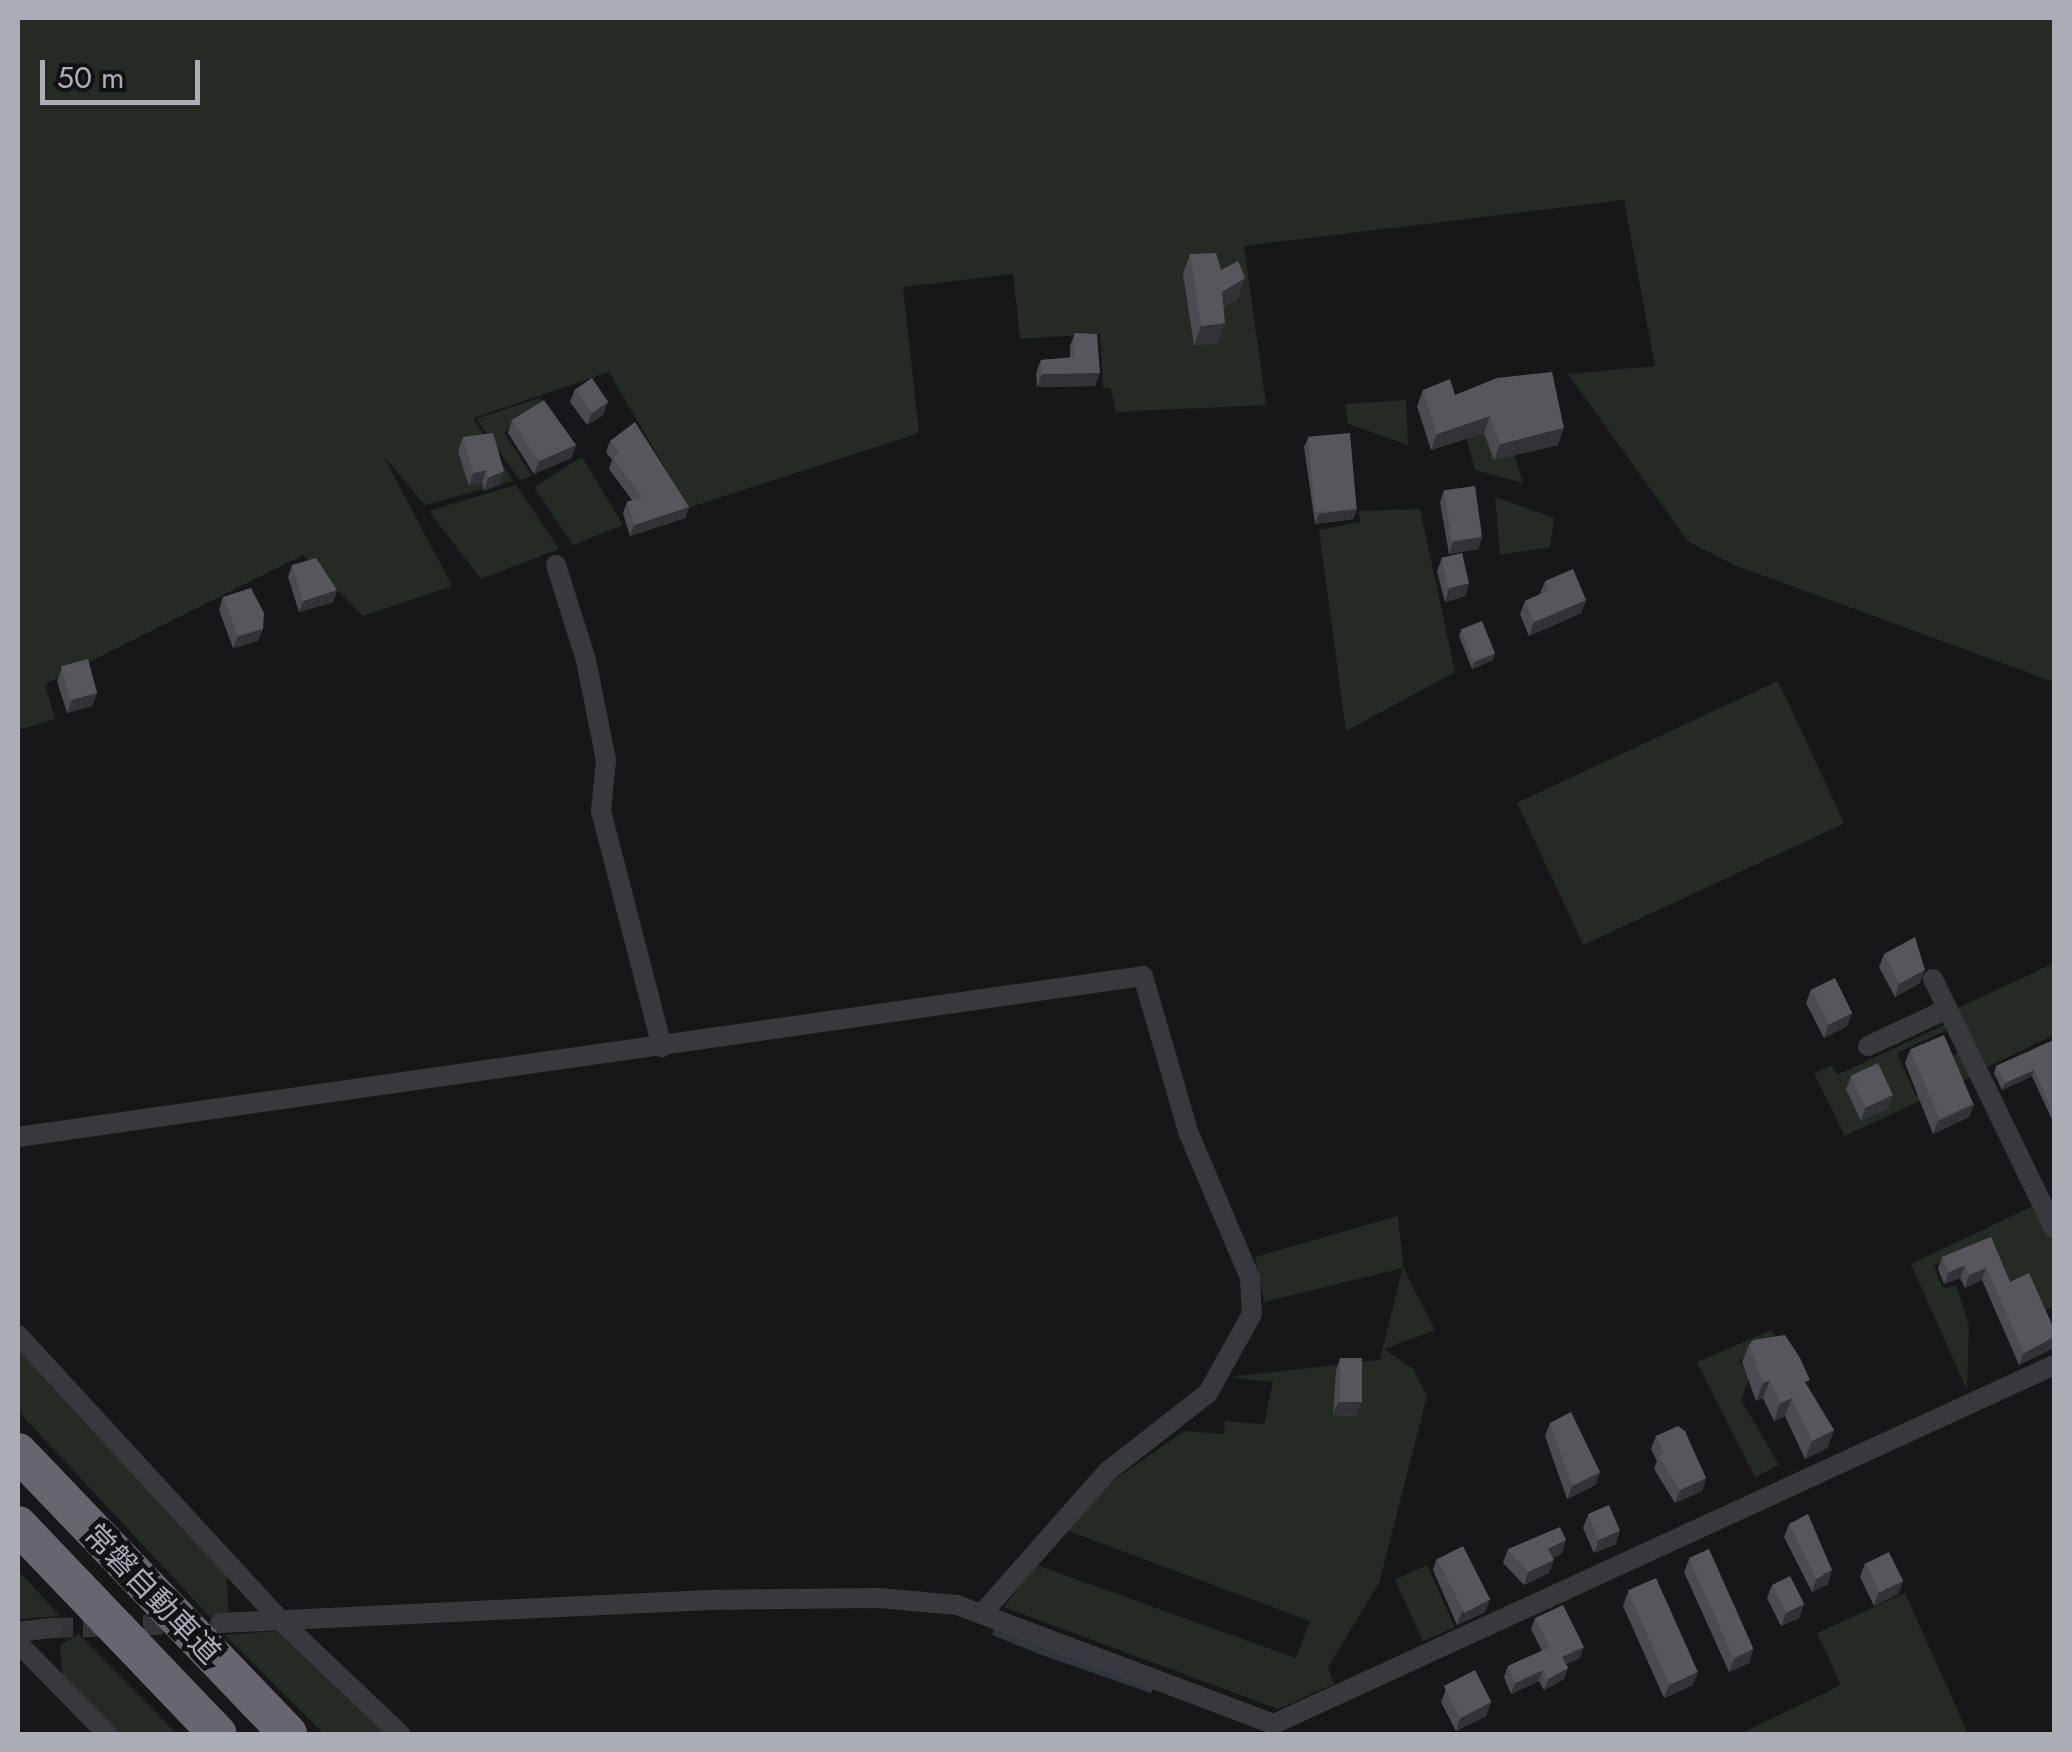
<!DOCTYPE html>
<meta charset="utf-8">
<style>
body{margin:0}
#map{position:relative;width:2072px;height:1752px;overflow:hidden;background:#171719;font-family:Jost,"Noto Sans JP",sans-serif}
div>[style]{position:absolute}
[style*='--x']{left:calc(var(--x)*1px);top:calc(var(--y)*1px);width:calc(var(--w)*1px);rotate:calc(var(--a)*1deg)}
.green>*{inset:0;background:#242b25;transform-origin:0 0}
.water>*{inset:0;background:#30363e}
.street-tunnel>*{height:20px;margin-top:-10px;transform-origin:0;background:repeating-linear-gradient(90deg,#353539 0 20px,transparent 0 30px)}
.street>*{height:20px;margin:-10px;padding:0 10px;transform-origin:10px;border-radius:10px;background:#38393d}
.highway>*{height:38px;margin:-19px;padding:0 19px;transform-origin:19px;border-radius:19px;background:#65666e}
.wall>*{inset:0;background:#4c4b51}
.shaded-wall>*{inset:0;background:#333236}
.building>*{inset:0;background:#56565c;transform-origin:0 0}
span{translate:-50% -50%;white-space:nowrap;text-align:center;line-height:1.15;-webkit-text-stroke:9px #121214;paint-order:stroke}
.street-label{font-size:30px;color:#abadb7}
.frame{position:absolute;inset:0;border:20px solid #abadb7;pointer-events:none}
.scale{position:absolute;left:40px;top:60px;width:160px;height:45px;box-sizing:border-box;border:5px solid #abadb7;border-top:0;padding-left:12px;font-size:30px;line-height:35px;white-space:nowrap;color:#abadb7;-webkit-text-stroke:8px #121214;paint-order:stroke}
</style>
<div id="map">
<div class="green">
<div style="clip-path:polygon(18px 18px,2054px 18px,2054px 682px,1734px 565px,1688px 541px,1568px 374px,1655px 366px,1624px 200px,1244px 246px,1266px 405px,1116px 412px,1111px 389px,1103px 388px,1100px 334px,1020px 339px,1013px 274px,903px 287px,919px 433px,688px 508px,609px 372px,473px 418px,513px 481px,425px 505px,383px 455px,452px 586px,363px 616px,303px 555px,45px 684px,55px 719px,18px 730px)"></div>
<div style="clip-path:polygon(540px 398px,545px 406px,504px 432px,532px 476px,520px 480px,476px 419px)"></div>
<div style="clip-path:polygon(1406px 400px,1408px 445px,1348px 424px,1345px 404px)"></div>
<div style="clip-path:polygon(1504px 423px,1523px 483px,1475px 470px,1466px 437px)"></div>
<div style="clip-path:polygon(582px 457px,623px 525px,573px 545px,534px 487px)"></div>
<div style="clip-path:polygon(516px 485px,559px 549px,481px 579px,429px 511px)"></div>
<div style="clip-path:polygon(1495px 497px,1554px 518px,1550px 547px,1500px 555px)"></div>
<div style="clip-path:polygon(1420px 509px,1455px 672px,1346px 731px,1319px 530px,1360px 522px,1359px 511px)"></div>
<div style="left:1778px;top:681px;width:157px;height:288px;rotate:65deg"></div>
<div style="clip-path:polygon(2054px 963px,2054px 1035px,1985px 1068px,1958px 1008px)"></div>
<div style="clip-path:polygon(1946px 1024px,1949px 1029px,1897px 1053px,1916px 1096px,1956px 1078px,1948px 1057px,1962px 1051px,1973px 1076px,1845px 1136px,1814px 1073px,1832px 1065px,1837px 1075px)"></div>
<div style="clip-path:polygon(2035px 1205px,2054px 1246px,2054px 1307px,2042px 1310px,2008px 1289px,1987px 1243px,1934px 1265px,1943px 1289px,1956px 1285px,1969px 1326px,1967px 1390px,1911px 1264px)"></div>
<div style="clip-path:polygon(1398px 1216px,1403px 1267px,1435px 1330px,1384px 1349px,1413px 1369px,1427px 1396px,1379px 1583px,1328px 1667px,1334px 1684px,1278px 1709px,1004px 1607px,1036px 1565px,1296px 1658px,1310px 1621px,1068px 1531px,1111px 1482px,1184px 1431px,1224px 1434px,1225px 1421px,1264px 1424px,1273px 1382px,1229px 1377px,1380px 1360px,1403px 1268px,1264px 1302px,1255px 1257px)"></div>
<div style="clip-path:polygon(1772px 1330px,1780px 1345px,1739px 1360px,1749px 1379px,1741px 1400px,1779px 1465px,1755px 1477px,1697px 1362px)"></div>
<div style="clip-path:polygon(18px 1350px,227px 1576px,228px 1612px,210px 1617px,18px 1411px)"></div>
<div style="left:1427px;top:1565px;width:68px;height:35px;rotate:66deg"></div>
<div style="clip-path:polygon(18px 1570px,60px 1616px,18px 1619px)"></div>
<div style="clip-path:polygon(1905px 1593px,1968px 1734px,1740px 1734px,1841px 1685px,1817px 1633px)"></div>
<div style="clip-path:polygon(279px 1631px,386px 1734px,324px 1734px,225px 1635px)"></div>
<div style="clip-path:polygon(79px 1634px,177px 1734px,117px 1734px,62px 1675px,60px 1645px)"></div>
</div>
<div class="water">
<div style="clip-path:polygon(998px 1621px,1157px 1681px,1151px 1693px,1039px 1654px,992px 1635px)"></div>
</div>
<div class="street-tunnel">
<div style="--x:53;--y:1628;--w:130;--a:-1.8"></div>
</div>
<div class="street">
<div style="--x:556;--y:565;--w:100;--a:72.5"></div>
<div style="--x:586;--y:660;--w:102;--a:78.7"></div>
<div style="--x:606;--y:760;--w:51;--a:95.6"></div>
<div style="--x:601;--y:811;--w:244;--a:75.5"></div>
<div style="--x:1933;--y:979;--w:277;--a:64.1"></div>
<div style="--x:1868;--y:1046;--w:87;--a:-25.1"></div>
<div style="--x:18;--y:1137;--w:1136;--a:-8.14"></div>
<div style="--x:1143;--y:976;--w:165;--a:73.8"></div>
<div style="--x:1189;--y:1134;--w:156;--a:67"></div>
<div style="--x:1250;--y:1278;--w:36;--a:87"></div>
<div style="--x:1252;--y:1314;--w:90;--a:119.1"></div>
<div style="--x:1208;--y:1393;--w:127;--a:142"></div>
<div style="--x:1108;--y:1471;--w:187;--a:131.5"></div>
<div style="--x:18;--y:1335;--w:386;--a:47.4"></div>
<div style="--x:279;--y:1619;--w:167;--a:43.5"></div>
<div style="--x:220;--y:1623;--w:490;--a:-2.7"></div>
<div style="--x:709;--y:1600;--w:170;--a:-0.7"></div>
<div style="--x:879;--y:1598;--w:78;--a:5.1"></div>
<div style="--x:957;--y:1605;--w:339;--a:20.6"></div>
<div style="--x:1274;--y:1724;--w:859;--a:-24.71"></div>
<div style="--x:18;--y:1632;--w:35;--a:-7"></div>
<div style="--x:18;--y:1643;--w:127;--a:45.6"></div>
</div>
<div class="highway">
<div style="--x:18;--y:1452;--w:390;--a:46.2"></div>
<div style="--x:18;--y:1525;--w:289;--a:46.3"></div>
</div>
<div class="wall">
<div style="clip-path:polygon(1190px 254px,1221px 270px,1238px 298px,1224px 307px,1218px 343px,1194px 345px,1183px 274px)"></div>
<div style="clip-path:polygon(1075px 333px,1095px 386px,1037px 387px,1036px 373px,1041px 360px,1070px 358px,1070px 346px)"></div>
<div style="clip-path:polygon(575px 389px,608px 402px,603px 415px,587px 425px,570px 402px)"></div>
<div style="clip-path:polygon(1423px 390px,1455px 395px,1558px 445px,1494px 460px,1484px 433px,1431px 450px,1417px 406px)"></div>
<div style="clip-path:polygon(512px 420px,576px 445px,571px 458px,534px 474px,508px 433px)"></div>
<div style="clip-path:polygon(463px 437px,500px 484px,484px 491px,482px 483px,469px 486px,458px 451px)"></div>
<div style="clip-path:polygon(1308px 438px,1357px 509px,1353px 519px,1315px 524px,1304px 447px)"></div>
<div style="clip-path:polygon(610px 441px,689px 507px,685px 518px,630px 536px,623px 513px,627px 502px,632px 500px,609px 469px,612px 460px,606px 452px)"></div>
<div style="clip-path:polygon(1444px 490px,1482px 537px,1478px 549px,1449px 554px,1440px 502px)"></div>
<div style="clip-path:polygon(1442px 558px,1469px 583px,1465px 596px,1445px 602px,1437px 571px)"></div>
<div style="clip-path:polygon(292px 565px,337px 590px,333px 602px,299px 612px,288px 577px)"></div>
<div style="clip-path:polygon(1545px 581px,1586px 600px,1581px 613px,1529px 636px,1520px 614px,1525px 601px,1540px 594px)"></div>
<div style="clip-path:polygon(223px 597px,258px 641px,233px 648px,219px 610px)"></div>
<div style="clip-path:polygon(1461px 630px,1493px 660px,1472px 669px,1459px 636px)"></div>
<div style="clip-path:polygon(62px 668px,97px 693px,92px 706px,67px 713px,57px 681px)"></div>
<div style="clip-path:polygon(1884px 954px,1920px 983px,1895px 997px,1879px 967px)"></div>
<div style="clip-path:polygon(1811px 989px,1852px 1013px,1847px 1026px,1824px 1038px,1806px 1003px)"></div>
<div style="clip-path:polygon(2054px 1040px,2054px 1124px,2032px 1076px,2002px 1090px,1994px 1073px,1996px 1066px)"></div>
<div style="clip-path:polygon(1910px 1050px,1974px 1104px,1969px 1117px,1933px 1134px,1905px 1063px)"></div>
<div style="clip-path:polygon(1851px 1076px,1893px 1095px,1888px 1108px,1861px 1121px,1846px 1089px)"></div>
<div style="clip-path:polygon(1991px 1237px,2010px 1282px,2053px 1348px,2019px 1365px,1982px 1280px,1965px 1288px,1960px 1278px,1944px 1284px,1938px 1269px,1942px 1257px)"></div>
<div style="clip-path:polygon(1749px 1345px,1807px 1386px,1834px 1430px,1827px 1448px,1805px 1459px,1785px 1416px,1774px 1421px,1763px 1398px,1756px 1401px,1742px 1362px)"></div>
<div style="clip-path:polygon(1340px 1358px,1361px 1402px,1356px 1416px,1333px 1415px,1336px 1371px)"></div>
<div style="clip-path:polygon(1550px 1423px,1600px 1472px,1595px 1485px,1567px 1499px,1545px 1436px)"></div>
<div style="clip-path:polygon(1656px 1436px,1706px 1478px,1702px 1491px,1675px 1503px,1654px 1469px,1657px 1461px,1651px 1449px)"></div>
<div style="clip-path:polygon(1588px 1515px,1616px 1544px,1594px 1553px,1583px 1528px)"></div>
<div style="clip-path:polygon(1789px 1524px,1828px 1584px,1812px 1592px,1784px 1537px)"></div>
<div style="clip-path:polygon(1508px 1549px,1562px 1553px,1553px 1558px,1549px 1573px,1524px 1585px,1503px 1563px)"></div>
<div style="clip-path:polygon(1437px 1558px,1485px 1612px,1457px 1625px,1433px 1570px)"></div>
<div style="clip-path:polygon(1689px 1559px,1753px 1649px,1749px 1663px,1729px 1672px,1684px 1572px)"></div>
<div style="clip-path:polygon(1865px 1563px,1903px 1581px,1898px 1594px,1874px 1606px,1860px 1577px)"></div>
<div style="clip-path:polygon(1772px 1585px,1804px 1604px,1799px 1618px,1781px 1626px,1767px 1598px)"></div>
<div style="clip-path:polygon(1628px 1592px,1693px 1685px,1664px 1698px,1623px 1606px)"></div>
<div style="clip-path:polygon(1535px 1618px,1580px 1658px,1566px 1664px,1568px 1668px,1564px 1679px,1544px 1690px,1539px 1681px,1511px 1694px,1504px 1677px,1508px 1666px,1542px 1651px,1531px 1629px)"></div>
<div style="clip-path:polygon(1446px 1689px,1491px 1702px,1486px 1716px,1456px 1731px,1441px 1702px)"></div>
</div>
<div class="shaded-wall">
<div style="clip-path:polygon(1245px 278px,1238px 298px,1215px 312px,1222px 292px)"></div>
<div style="clip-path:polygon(1225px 323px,1218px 343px,1194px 345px,1201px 326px)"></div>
<div style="clip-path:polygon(1100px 373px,1095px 386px,1037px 387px,1042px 374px)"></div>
<div style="clip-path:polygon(608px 402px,603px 415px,587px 425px,592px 412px)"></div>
<div style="clip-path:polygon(1490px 416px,1484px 433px,1431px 450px,1437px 434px)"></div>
<div style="clip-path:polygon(1564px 428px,1558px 445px,1494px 460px,1500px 444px)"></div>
<div style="clip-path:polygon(576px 445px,571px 458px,534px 474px,539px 461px)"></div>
<div style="clip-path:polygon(486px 470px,482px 483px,469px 486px,473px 473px)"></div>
<div style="clip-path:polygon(504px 471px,500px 484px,484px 491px,488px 478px)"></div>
<div style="clip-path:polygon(689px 507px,685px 518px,630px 536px,634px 525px)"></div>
<div style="clip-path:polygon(1357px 509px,1353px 519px,1315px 524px,1319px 514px)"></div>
<div style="clip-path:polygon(1482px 537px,1478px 549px,1449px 554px,1453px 542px)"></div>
<div style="clip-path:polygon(1469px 583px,1465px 596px,1445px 602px,1449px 588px)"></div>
<div style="clip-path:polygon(337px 590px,333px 602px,299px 612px,303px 601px)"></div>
<div style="clip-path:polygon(1586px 600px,1581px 613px,1529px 636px,1534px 622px)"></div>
<div style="clip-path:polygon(263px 629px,258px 641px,233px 648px,238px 636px)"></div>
<div style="clip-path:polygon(1495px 653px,1493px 660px,1472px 669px,1474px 662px)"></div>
<div style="clip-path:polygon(97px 693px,92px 706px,67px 713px,72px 700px)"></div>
<div style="clip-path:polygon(1925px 970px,1920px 983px,1895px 997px,1899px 984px)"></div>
<div style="clip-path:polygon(1852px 1013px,1847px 1026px,1824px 1038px,1828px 1025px)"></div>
<div style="clip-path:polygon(2034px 1070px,2032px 1076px,2002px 1090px,2005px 1083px)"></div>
<div style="clip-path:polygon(1893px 1095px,1888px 1108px,1861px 1121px,1865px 1108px)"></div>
<div style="clip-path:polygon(1974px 1104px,1969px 1117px,1933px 1134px,1938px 1121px)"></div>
<div style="clip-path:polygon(1965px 1265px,1960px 1278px,1944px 1284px,1949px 1272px)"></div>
<div style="clip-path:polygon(1986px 1268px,1982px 1280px,1965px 1288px,1969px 1275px)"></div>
<div style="clip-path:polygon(2054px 1337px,2053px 1348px,2019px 1365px,2024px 1353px)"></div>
<div style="clip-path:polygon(1770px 1380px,1763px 1398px,1756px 1401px,1763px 1383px)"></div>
<div style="clip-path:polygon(1792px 1398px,1785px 1416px,1774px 1421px,1780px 1403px)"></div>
<div style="clip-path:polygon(1338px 1402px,1361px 1402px,1356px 1416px,1333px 1415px)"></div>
<div style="clip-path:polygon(1834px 1430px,1827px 1448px,1805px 1459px,1812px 1441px)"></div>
<div style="clip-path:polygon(1600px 1472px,1595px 1485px,1567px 1499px,1572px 1486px)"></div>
<div style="clip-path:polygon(1706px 1478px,1702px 1491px,1675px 1503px,1680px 1490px)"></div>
<div style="clip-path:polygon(1620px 1531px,1616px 1544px,1594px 1553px,1599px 1540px)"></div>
<div style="clip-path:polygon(1566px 1540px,1562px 1553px,1544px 1562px,1548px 1549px)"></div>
<div style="clip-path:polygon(1554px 1560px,1549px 1573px,1524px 1585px,1528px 1572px)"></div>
<div style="clip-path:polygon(1832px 1570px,1828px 1584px,1812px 1592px,1816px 1579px)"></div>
<div style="clip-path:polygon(1903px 1581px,1898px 1594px,1874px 1606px,1878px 1593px)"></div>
<div style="clip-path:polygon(1490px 1600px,1485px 1612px,1457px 1625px,1461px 1613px)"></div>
<div style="clip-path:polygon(1804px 1604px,1799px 1618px,1781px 1626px,1786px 1613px)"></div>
<div style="clip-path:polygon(1584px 1647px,1580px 1658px,1558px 1668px,1562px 1657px)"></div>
<div style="clip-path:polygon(1753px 1649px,1749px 1663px,1729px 1672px,1734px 1659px)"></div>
<div style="clip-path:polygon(1568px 1668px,1564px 1679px,1544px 1690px,1548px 1679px)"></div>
<div style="clip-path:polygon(1543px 1670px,1539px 1681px,1511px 1694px,1515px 1683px)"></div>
<div style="clip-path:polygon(1698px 1672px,1693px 1685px,1664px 1698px,1669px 1685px)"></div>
<div style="clip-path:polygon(1491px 1702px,1486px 1716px,1456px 1731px,1460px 1718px)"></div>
</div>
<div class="building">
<div style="clip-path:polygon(1216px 253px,1221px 270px,1238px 261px,1245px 278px,1222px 292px,1225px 323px,1201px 326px,1190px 254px)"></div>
<div style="clip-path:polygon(1075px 333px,1097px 334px,1100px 373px,1042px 374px,1041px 360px,1074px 357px)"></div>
<div style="clip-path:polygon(1552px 372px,1564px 428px,1500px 444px,1490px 416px,1437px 434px,1423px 390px,1450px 379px,1455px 395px,1497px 378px)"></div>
<div style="left:592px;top:378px;width:29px;height:20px;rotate:56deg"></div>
<div style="clip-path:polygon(544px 400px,576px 445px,539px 461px,512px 420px)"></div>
<div style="clip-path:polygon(635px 422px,689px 507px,634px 525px,627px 502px,642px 497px,613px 458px,619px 453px,610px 441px)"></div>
<div style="clip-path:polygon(493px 433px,504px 471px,488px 478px,486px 470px,473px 473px,463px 437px)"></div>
<div style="left:1350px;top:433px;width:76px;height:42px;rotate:85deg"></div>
<div style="left:1475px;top:486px;width:51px;height:31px;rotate:82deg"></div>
<div style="left:1462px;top:553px;width:31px;height:21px;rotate:77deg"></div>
<div style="clip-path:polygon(316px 558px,337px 590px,303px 601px,292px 565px)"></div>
<div style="clip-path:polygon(1573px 569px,1586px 600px,1534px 622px,1525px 601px,1549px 590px,1545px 581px)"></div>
<div style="clip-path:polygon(251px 588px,264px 613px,263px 629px,238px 636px,223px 597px)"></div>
<div style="left:1482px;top:621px;width:35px;height:23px;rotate:68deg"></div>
<div style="left:88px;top:659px;width:35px;height:28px;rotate:75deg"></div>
<div style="clip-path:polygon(1915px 937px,1925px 970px,1899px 984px,1884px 954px)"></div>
<div style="left:1835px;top:978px;width:39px;height:26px;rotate:64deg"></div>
<div style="left:1944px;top:1035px;width:75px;height:37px;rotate:67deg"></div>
<div style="clip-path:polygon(2054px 1040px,2054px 1113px,2034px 1070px,2005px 1083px,1996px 1066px)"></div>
<div style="left:1878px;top:1063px;width:35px;height:30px;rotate:65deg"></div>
<div style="clip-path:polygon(1991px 1237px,2010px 1282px,2029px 1273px,2054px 1329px,2054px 1337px,2024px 1353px,1986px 1268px,1969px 1275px,1965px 1265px,1949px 1272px,1942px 1257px)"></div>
<div style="clip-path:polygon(1785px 1335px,1800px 1358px,1810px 1380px,1805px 1382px,1834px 1430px,1812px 1441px,1792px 1398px,1780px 1403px,1770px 1380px,1763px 1383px,1749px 1345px,1753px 1340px)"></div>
<div style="left:1340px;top:1358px;width:22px;height:44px"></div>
<div style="clip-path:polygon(1571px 1412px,1600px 1472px,1572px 1486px,1550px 1423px)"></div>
<div style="clip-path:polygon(1678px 1426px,1685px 1431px,1706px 1478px,1680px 1490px,1659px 1456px,1664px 1453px,1656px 1436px)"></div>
<div style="left:1609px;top:1505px;width:28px;height:23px;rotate:67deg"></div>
<div style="clip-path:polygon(1808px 1514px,1832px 1570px,1816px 1579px,1789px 1524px)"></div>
<div style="clip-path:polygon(1560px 1527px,1566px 1540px,1548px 1549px,1554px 1560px,1528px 1572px,1508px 1549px)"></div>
<div style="left:1463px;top:1546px;width:60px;height:29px;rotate:63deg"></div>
<div style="left:1709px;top:1549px;width:109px;height:22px;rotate:66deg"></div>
<div style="left:1889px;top:1552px;width:32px;height:26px;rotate:64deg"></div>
<div style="left:1790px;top:1576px;width:31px;height:20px;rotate:63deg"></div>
<div style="left:1656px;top:1578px;width:103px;height:31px;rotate:66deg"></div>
<div style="clip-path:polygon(1563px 1605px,1584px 1647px,1562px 1657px,1568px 1668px,1548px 1679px,1543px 1670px,1515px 1683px,1508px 1666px,1550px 1647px,1535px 1618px)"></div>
<div style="left:1475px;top:1670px;width:36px;height:35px;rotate:63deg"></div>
</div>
<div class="street-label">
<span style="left:152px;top:1594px;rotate:46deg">常磐自動車道</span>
</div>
<div class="frame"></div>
<div class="scale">50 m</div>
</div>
